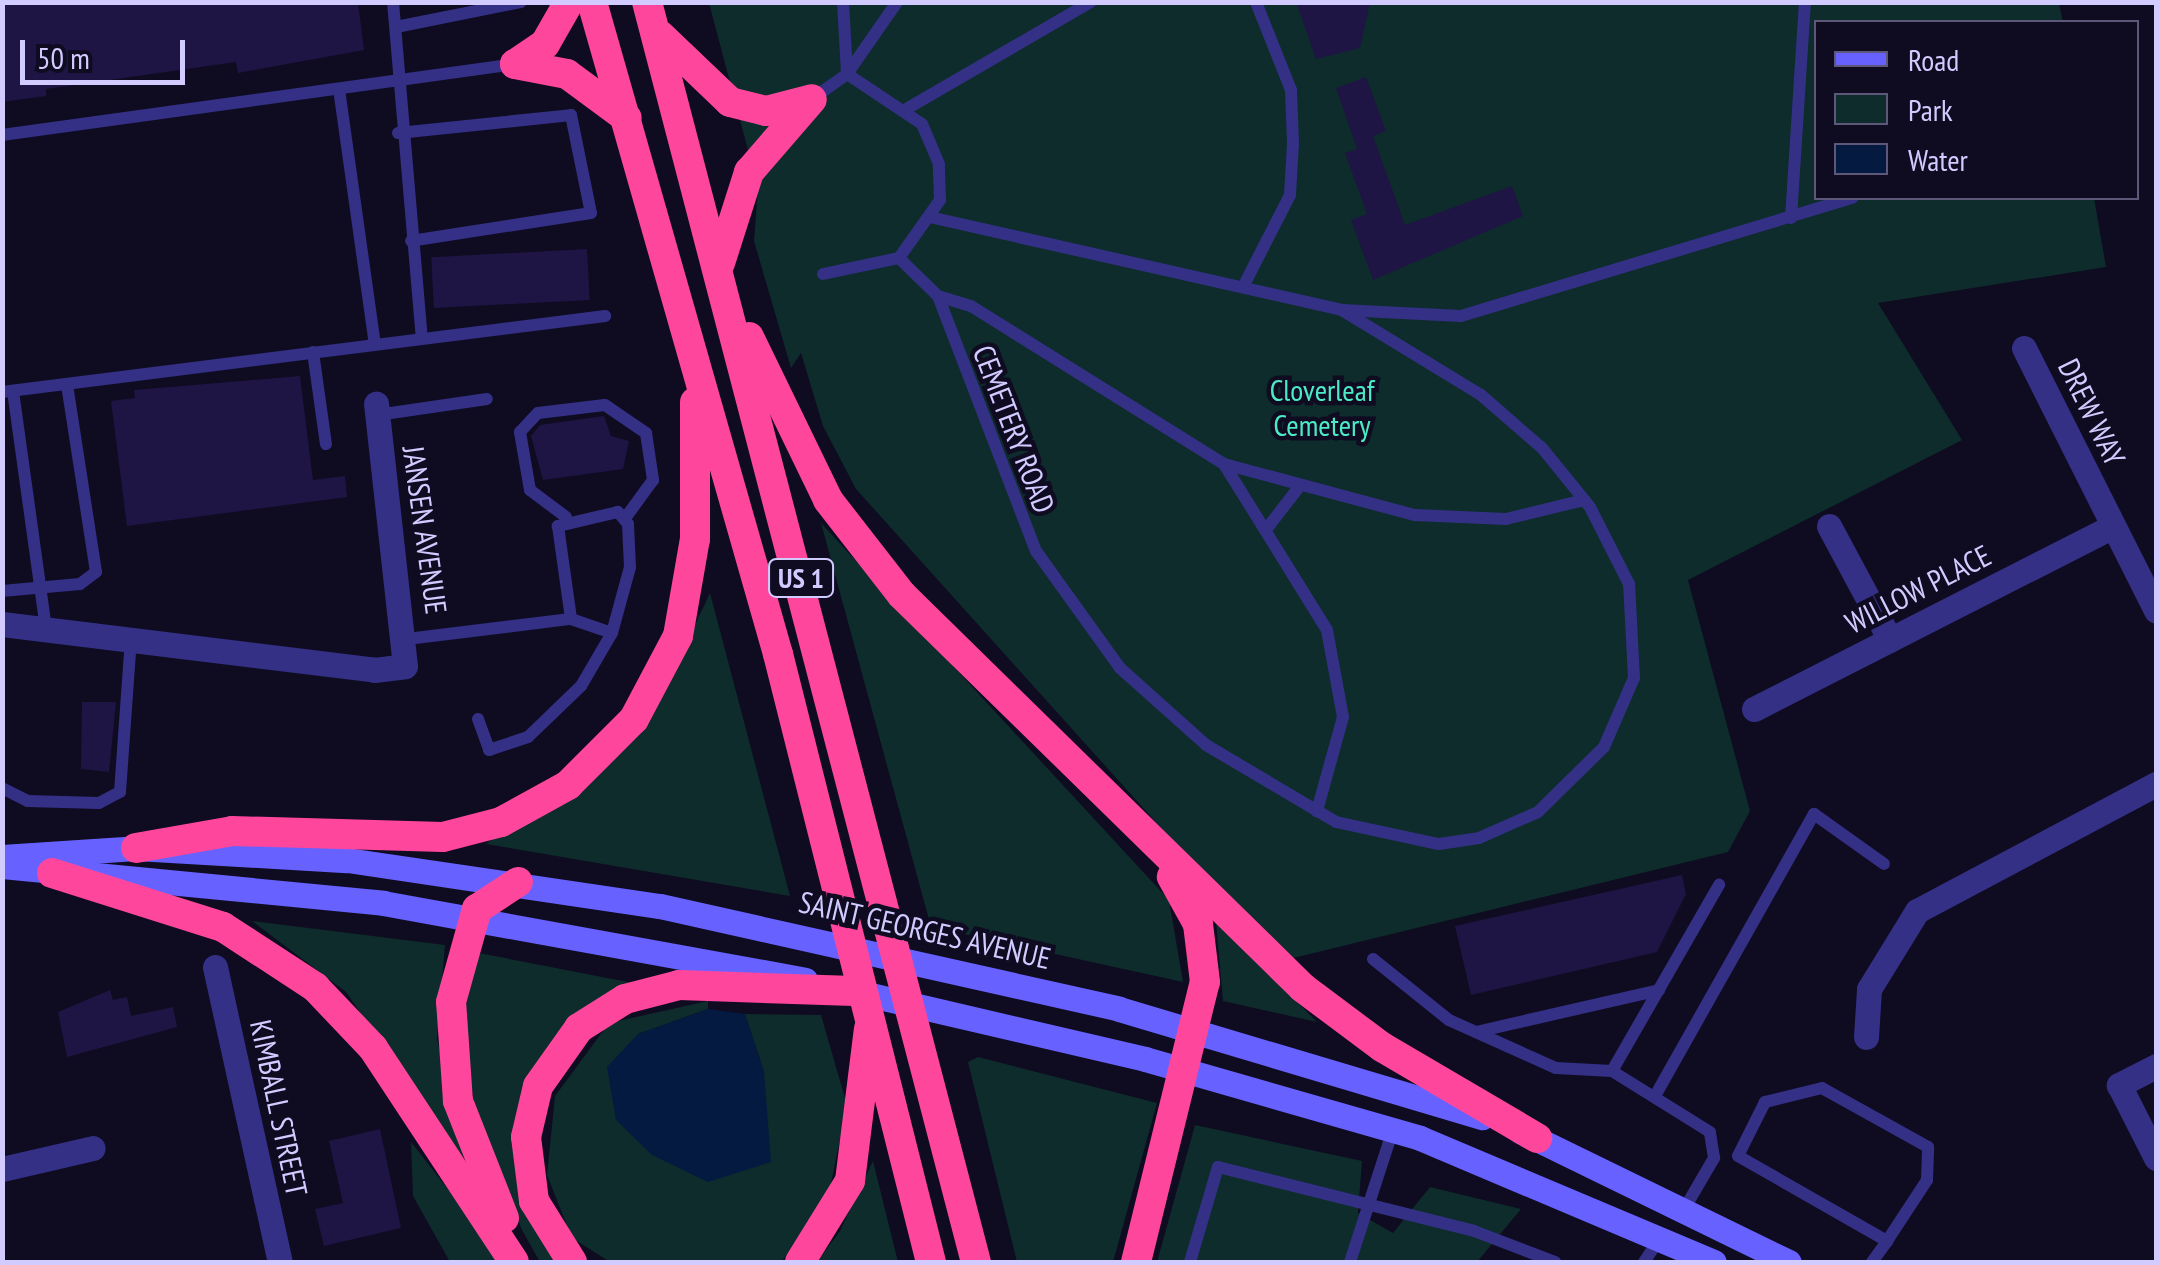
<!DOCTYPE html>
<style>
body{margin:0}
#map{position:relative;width:2159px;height:1265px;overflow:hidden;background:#0f0b21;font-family:"PT Sans Narrow",sans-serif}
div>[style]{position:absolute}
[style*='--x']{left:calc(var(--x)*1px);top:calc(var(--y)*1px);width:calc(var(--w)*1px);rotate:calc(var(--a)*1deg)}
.green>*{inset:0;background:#0d2c2b}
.water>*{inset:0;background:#041a41}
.building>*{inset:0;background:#1f1544;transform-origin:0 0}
.lane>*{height:12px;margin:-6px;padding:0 6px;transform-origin:6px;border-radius:6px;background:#343086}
.street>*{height:25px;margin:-12.5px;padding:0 12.5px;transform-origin:12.5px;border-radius:12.5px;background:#343086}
.secondary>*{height:25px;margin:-12.5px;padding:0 12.5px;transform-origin:12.5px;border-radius:12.5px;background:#6762ff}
.highway>*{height:30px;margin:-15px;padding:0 15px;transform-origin:15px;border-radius:15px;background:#ff469d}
span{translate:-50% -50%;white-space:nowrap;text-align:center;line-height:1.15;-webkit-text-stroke:9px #0f0b21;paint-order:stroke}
.shield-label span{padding:2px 8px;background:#0f0b21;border:2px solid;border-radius:8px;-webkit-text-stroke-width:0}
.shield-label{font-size:28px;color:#d1cbff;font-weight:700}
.park-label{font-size:30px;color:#4becc5}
.street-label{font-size:30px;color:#d1cbff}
.frame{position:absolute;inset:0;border:5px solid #d1cbff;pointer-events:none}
.legend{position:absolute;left:1814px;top:20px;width:325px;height:180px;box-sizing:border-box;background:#0f0b21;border:2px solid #5d587a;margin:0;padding:12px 18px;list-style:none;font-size:30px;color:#d1cbff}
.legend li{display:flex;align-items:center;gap:20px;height:50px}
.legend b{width:50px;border:2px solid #5d587a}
.scale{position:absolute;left:20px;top:40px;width:165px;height:45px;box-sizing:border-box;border:5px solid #d1cbff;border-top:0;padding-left:12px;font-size:30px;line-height:35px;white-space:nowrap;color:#d1cbff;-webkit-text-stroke:8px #0f0b21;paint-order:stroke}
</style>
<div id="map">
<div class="green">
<div style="clip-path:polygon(709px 3px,2059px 3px,2063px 22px,1816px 22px,1816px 198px,2094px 198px,2106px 267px,1878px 303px,1962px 440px,1688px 580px,1750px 811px,1728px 852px,1281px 961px,856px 489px,823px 426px,801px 353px,791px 368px,754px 241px,758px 188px)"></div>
<div style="clip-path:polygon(821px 523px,1169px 900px,1183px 982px,931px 927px)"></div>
<div style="clip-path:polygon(710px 593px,790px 896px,486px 844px,652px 716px)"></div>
<div style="clip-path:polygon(252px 921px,445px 945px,437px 1039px,465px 1165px,346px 992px)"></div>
<div style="clip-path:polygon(1216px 921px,1317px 1022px,1223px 1001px)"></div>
<div style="clip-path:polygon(474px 952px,633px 983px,571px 1020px,529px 1076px,559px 1262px,540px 1262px,522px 1230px,475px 1113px,464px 1020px)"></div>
<div style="clip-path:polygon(708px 1001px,708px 1009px,638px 1034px,764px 1072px,745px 1014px,821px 1015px,847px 1105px,826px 1208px,781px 1262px,610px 1262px,572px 1238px,547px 1175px,555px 1096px,609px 1023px)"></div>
<div style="clip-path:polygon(978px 1057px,1157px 1103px,1113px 1262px,1017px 1262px,968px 1062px)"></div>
<div style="clip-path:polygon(1195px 1125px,1362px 1161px,1358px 1213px,1393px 1233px,1430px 1187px,1521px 1209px,1477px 1262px,1157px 1262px)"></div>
<div style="clip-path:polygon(411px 1142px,505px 1262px,450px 1262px,413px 1196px)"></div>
<div style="clip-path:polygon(873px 1161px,898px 1262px,817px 1262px,840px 1231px)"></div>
</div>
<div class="water">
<div style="clip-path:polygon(708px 1009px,745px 1014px,764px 1072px,771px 1162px,708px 1182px,652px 1155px,616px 1120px,607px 1067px,638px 1034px)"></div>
</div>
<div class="building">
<div style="clip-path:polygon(2px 2px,358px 2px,364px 50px,238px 73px,236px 62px,46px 89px,46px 96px,2px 102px)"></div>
<div style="clip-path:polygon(1296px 2px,1370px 2px,1360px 48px,1316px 59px)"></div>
<div style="clip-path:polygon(1366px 77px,1386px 131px,1373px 136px,1405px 225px,1512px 186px,1523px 216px,1373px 280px,1351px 220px,1367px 214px,1345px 153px,1357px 149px,1336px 88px)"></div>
<div style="left:587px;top:249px;width:51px;height:156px;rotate:87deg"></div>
<div style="clip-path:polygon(300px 376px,313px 480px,345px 476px,347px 497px,127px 526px,111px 401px,135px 398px,134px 390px)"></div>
<div style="clip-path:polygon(604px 416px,611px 436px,629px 441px,623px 469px,543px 480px,531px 436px,540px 425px)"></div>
<div style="clip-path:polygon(82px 702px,116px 702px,109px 772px,81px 769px)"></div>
<div style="clip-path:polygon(1682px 875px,1686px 894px,1657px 952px,1471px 995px,1455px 926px)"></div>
<div style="clip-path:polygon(110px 990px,113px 1000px,127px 997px,131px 1016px,173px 1007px,177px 1027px,67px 1057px,58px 1012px)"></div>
<div style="clip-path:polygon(380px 1129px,401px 1228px,324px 1246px,315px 1209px,343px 1203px,329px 1141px)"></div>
</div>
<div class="lane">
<div style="--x:393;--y:2;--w:336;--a:85.1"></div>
<div style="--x:843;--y:2;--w:72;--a:86.8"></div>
<div style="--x:396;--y:27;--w:127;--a:-11.3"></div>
<div style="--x:339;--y:89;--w:258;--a:82"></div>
<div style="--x:812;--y:99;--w:43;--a:-35.5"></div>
<div style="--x:847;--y:74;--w:88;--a:-55.2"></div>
<div style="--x:908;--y:108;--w:211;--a:-30.1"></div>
<div style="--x:398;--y:133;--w:174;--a:-5.9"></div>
<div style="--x:571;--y:115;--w:100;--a:78.5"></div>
<div style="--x:591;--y:213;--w:182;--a:171.2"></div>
<div style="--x:2;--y:135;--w:518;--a:-7.88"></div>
<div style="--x:934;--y:218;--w:418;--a:12.7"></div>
<div style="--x:1342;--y:310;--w:119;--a:2.9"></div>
<div style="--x:1461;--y:316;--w:409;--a:-16.8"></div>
<div style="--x:1791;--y:218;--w:216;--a:-86.3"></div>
<div style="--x:899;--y:258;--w:54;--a:44.3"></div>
<div style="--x:938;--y:296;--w:273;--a:69"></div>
<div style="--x:1036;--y:551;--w:144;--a:54.3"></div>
<div style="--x:1120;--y:668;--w:115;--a:41.8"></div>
<div style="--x:1206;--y:745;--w:151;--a:30.6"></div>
<div style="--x:1336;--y:822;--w:105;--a:12.1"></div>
<div style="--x:1439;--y:844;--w:40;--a:-8.5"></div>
<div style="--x:1479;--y:838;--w:64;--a:-23.8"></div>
<div style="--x:1538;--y:812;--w:93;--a:-44.6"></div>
<div style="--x:1604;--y:747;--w:75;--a:-66.5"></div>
<div style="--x:1634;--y:678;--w:94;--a:-93"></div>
<div style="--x:1629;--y:584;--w:86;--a:-116.9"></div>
<div style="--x:1590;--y:507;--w:76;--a:-129.1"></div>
<div style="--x:1542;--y:448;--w:81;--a:-139"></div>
<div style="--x:1481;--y:395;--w:163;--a:-148.6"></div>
<div style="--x:823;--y:274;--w:78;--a:-11.9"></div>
<div style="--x:899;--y:258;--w:71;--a:-54.7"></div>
<div style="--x:940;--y:200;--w:36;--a:-92"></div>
<div style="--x:939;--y:164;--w:43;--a:-113"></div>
<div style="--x:922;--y:124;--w:90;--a:-146.3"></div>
<div style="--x:1246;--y:281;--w:97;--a:-62.9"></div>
<div style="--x:1290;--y:195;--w:52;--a:-86.7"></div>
<div style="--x:1293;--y:143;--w:53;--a:-92.2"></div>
<div style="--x:1291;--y:90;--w:95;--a:-111.7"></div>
<div style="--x:938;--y:296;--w:34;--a:17"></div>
<div style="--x:971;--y:306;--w:298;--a:32"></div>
<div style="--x:1224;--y:464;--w:195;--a:58.2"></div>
<div style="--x:1327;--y:630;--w:88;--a:79.6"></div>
<div style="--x:1343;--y:717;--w:98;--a:105.5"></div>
<div style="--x:313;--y:352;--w:93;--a:82"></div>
<div style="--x:13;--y:391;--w:240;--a:82.1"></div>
<div style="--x:2;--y:392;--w:608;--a:-7.18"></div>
<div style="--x:377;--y:415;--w:111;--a:-8.3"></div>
<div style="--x:1224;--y:464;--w:198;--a:15"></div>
<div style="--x:1415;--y:515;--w:91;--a:2.5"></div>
<div style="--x:1506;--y:519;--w:80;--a:-13.7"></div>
<div style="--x:566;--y:517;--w:45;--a:-143.1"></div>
<div style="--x:530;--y:490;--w:59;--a:-99.8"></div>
<div style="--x:520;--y:432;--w:26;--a:-47"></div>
<div style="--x:538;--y:413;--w:67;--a:-6.8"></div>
<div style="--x:605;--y:405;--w:50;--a:34.3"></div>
<div style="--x:646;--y:433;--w:48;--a:81.5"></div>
<div style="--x:653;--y:480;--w:46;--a:126.1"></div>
<div style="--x:1268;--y:527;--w:51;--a:-52.2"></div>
<div style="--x:2;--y:591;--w:78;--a:-5.1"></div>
<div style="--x:80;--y:584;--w:20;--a:-37"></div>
<div style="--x:96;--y:572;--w:190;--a:-98.8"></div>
<div style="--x:407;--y:639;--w:165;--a:-7"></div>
<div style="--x:571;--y:619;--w:43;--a:18.9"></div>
<div style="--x:612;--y:633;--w:68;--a:-74.7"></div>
<div style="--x:630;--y:567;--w:43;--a:-92.7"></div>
<div style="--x:628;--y:524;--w:16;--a:-130"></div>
<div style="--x:618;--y:512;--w:62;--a:166.9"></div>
<div style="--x:558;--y:526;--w:94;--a:82"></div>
<div style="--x:478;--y:719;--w:33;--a:70"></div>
<div style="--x:489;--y:750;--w:41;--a:-18.4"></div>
<div style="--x:528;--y:737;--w:74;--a:-43.9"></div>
<div style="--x:581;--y:686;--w:61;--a:-59.7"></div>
<div style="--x:2;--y:788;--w:28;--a:27"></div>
<div style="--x:27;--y:801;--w:72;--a:1.6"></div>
<div style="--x:99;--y:803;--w:24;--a:-28"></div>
<div style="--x:120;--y:792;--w:152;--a:-85.9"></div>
<div style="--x:1373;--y:959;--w:97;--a:38.8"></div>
<div style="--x:1449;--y:1020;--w:117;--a:24.2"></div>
<div style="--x:1556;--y:1068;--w:56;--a:3.1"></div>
<div style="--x:1476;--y:1032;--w:188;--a:-12.9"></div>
<div style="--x:1655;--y:1096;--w:324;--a:-60.6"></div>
<div style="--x:1814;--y:814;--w:86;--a:35.5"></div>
<div style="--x:1686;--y:1206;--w:56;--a:-59.7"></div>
<div style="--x:1714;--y:1158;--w:26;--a:-99"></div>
<div style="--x:1710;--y:1132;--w:115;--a:-148.1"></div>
<div style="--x:1612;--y:1071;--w:215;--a:-60.1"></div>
<div style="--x:1190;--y:1262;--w:99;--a:-73.6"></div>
<div style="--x:1218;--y:1167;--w:264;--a:14"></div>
<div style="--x:1474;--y:1231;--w:87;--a:20.9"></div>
<div style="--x:1350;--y:1262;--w:139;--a:-72"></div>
<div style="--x:1644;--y:1262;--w:30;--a:-56"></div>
<div style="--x:1872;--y:1262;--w:26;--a:-54"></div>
<div style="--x:1887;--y:1241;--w:73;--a:-56.7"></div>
<div style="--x:1927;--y:1180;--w:33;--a:-88"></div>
<div style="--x:1928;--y:1147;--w:121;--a:-150.9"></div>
<div style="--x:1822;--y:1088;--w:59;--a:166.2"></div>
<div style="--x:1765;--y:1102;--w:60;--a:116.6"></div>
<div style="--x:1738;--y:1156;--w:172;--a:29.7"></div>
</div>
<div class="street">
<div style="--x:2024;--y:348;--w:294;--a:63.3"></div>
<div style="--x:1829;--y:526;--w:129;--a:61.8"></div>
<div style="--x:2;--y:624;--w:375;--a:7"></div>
<div style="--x:374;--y:670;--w:31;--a:-7"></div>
<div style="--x:405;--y:666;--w:264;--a:-96.3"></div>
<div style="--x:1754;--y:709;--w:403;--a:-27"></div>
<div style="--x:215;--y:967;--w:302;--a:77.6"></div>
<div style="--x:1866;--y:1037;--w:48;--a:-86.4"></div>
<div style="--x:1869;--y:989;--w:92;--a:-58.4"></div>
<div style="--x:1917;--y:911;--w:271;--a:-28"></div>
<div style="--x:2156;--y:1066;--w:42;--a:152.8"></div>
<div style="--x:2119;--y:1085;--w:82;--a:63.1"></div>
<div style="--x:2;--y:1169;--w:93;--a:-13"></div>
</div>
<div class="secondary">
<div style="--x:2;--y:857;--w:134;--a:-3.8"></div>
<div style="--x:136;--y:848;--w:211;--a:3.3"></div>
<div style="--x:347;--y:860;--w:316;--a:8.4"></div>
<div style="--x:660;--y:906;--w:470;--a:12.6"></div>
<div style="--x:1119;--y:1009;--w:379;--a:16.6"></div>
<div style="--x:2;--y:866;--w:383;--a:5.5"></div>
<div style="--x:383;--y:903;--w:429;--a:10.3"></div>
<div style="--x:849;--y:990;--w:304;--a:13.1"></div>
<div style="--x:1145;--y:1059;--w:286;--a:16"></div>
<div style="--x:1420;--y:1138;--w:319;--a:22.9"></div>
<div style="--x:1520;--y:1131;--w:299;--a:26"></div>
</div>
<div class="highway">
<div style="--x:592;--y:2;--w:678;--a:74.08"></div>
<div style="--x:778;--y:654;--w:627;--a:75.88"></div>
<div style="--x:647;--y:2;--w:1302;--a:75.37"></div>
<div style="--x:661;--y:36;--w:95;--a:43.7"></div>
<div style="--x:730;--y:102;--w:37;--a:14"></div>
<div style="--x:766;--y:111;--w:44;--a:-14.3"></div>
<div style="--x:515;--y:64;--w:53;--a:10.9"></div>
<div style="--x:567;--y:74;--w:74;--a:36.3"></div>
<div style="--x:515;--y:64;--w:36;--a:-34"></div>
<div style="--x:545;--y:44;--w:48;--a:-60.3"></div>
<div style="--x:720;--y:263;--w:96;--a:-72.3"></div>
<div style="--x:749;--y:172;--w:96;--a:-49.2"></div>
<div style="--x:749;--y:337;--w:181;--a:64.1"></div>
<div style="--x:828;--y:500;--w:120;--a:52.1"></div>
<div style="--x:902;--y:595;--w:561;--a:44.42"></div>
<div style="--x:1303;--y:988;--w:99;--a:36.8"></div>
<div style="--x:1382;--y:1047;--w:180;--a:30.4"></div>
<div style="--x:136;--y:848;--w:97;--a:-10"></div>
<div style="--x:232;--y:831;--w:211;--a:1.6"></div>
<div style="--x:443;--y:837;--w:60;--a:-14.5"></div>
<div style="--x:501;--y:822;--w:77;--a:-28.9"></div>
<div style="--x:568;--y:785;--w:93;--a:-45"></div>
<div style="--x:634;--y:719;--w:94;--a:-62.1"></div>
<div style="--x:678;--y:636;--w:98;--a:-80.1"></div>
<div style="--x:695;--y:539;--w:137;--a:-90"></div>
<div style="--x:52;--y:873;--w:179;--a:17.5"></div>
<div style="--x:223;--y:927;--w:110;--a:33.1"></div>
<div style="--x:315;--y:987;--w:84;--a:46.4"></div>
<div style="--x:373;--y:1048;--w:256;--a:56.6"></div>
<div style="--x:504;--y:1218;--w:126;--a:-111.5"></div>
<div style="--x:458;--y:1101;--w:99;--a:-94"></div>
<div style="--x:451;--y:1002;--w:97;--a:-74.4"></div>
<div style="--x:477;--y:909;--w:49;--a:-33.4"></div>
<div style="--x:572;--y:1262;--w:72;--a:-121.9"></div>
<div style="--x:534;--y:1201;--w:64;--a:-97.1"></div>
<div style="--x:526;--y:1137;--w:52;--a:-76.8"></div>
<div style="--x:538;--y:1086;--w:71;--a:-54.7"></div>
<div style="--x:579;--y:1028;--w:54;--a:-32.2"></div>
<div style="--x:625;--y:999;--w:56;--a:-14.5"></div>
<div style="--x:679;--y:985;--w:175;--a:2"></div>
<div style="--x:800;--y:1262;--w:95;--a:-58.3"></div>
<div style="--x:850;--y:1181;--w:153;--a:-82.9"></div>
<div style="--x:1136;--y:1262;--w:288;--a:-76.2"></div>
<div style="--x:1205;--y:982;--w:58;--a:-96.9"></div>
<div style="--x:1198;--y:924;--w:54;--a:-119"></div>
</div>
<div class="shield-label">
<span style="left:801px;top:578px">US 1</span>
</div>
<div class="park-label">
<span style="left:1322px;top:407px">Cloverleaf<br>Cemetery</span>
</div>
<div class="street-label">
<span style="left:2092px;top:412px;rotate:64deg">DREW WAY</span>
<span style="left:1014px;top:429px;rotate:69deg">CEMETERY ROAD</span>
<span style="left:425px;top:530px;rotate:82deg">JANSEN AVENUE</span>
<span style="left:1918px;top:589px;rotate:-27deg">WILLOW PLACE</span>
<span style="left:925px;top:930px;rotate:13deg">SAINT GEORGES AVENUE</span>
<span style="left:279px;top:1108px;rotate:78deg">KIMBALL STREET</span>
</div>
<div class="frame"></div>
<ul class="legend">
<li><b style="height:12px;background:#6762ff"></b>Road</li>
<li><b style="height:28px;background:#0d2c2b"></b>Park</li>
<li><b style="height:28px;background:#041a41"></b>Water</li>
</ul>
<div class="scale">50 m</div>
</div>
